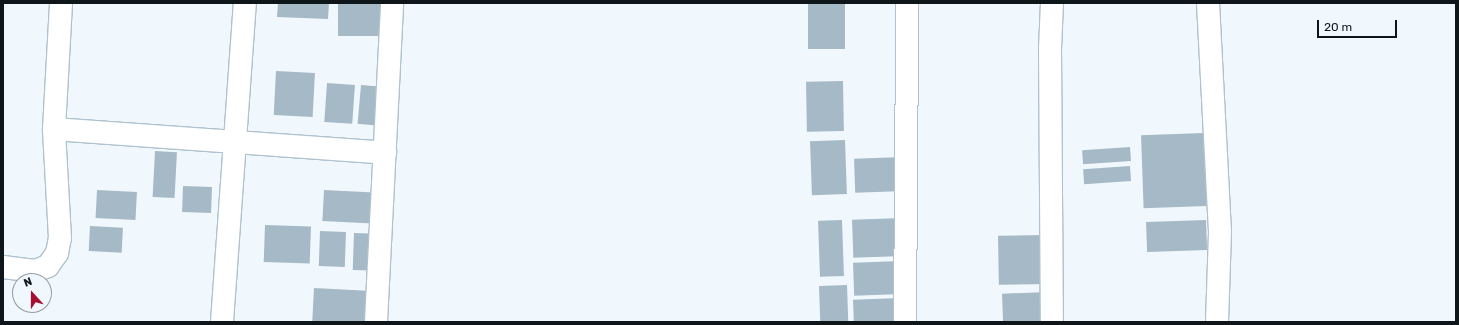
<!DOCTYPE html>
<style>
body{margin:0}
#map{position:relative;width:1459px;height:325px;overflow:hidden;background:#f0f8fd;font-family:Rubik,sans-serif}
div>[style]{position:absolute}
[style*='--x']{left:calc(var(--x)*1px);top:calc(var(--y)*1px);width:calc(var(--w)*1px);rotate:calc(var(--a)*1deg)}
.building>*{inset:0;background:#a6b9c6;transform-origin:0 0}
.roads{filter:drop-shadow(1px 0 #afc2cf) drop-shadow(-1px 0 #afc2cf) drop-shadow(0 1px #afc2cf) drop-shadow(0 -1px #afc2cf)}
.minor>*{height:22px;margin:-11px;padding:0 11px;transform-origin:11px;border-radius:11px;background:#fff}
span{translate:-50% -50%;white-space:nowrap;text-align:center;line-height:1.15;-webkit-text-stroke:4px #f0f8fd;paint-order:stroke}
.frame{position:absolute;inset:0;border:4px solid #0f161a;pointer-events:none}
.north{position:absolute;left:12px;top:273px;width:40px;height:40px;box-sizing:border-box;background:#f0f8fd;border:1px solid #969ea2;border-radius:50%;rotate:339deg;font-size:11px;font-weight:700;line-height:16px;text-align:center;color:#0f161a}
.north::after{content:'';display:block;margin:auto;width:14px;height:18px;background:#a70f2e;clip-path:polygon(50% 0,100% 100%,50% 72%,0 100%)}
.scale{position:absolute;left:1317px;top:20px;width:80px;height:18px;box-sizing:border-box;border:2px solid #0f161a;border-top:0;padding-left:5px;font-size:12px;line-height:14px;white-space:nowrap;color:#0f161a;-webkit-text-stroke:3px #f0f8fd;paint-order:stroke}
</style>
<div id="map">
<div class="building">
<div style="clip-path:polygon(278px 3px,329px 3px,328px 19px,277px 17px)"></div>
<div style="left:338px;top:3px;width:47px;height:33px"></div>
<div style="left:808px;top:3px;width:37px;height:46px"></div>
<div style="left:276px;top:71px;width:39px;height:44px;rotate:3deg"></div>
<div style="left:843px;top:81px;width:50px;height:37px;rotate:89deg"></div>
<div style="left:327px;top:83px;width:28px;height:39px;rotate:4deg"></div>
<div style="left:361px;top:85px;width:24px;height:39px;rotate:5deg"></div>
<div style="left:1204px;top:133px;width:73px;height:63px;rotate:88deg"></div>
<div style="left:845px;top:140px;width:54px;height:35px;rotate:88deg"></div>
<div style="left:1130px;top:147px;width:14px;height:48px;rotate:86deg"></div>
<div style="left:155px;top:151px;width:22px;height:46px;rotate:3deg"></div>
<div style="left:903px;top:157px;width:34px;height:49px;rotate:88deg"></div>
<div style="left:1130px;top:166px;width:15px;height:47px;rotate:86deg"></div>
<div style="left:183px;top:186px;width:29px;height:26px;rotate:2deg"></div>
<div style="left:97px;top:190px;width:40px;height:28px;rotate:3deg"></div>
<div style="left:324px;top:190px;width:50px;height:31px;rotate:3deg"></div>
<div style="left:902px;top:218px;width:38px;height:50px;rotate:88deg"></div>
<div style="left:842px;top:220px;width:56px;height:24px;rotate:88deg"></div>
<div style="left:1206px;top:220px;width:30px;height:60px;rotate:88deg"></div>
<div style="left:265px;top:225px;width:46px;height:37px;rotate:2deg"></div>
<div style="left:90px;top:226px;width:33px;height:25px;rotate:3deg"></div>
<div style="left:320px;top:231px;width:26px;height:35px;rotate:2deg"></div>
<div style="left:354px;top:233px;width:23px;height:37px;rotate:2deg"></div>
<div style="left:1047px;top:235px;width:49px;height:49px;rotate:89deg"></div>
<div style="left:901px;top:261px;width:33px;height:48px;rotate:88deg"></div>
<div style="left:847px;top:285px;width:37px;height:28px;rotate:88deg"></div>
<div style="left:314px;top:288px;width:58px;height:34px;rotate:3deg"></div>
<div style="left:1049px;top:292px;width:30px;height:47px;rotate:88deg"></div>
<div style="left:900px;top:298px;width:24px;height:47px;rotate:88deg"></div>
</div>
<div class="roads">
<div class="minor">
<div style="--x:1052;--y:3;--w:46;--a:92.5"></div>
<div style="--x:1050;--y:49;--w:273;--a:89.6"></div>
<div style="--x:1208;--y:3;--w:229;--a:87"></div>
<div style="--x:1220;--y:232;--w:90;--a:91.9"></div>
<div style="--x:54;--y:129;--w:332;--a:4.1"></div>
<div style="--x:3;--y:267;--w:32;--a:7"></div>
<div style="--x:35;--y:271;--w:14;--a:-21"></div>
<div style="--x:48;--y:266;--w:16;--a:-55"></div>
<div style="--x:57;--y:253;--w:15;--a:-79"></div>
<div style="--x:60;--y:238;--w:109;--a:-93.2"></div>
<div style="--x:54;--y:129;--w:126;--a:-86.8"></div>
<div style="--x:222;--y:322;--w:320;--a:-85.9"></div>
<div style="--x:376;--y:322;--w:319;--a:-87.1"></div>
<div style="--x:905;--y:322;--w:319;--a:-89.6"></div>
</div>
</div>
<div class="frame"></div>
<div class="north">N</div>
<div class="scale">20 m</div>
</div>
